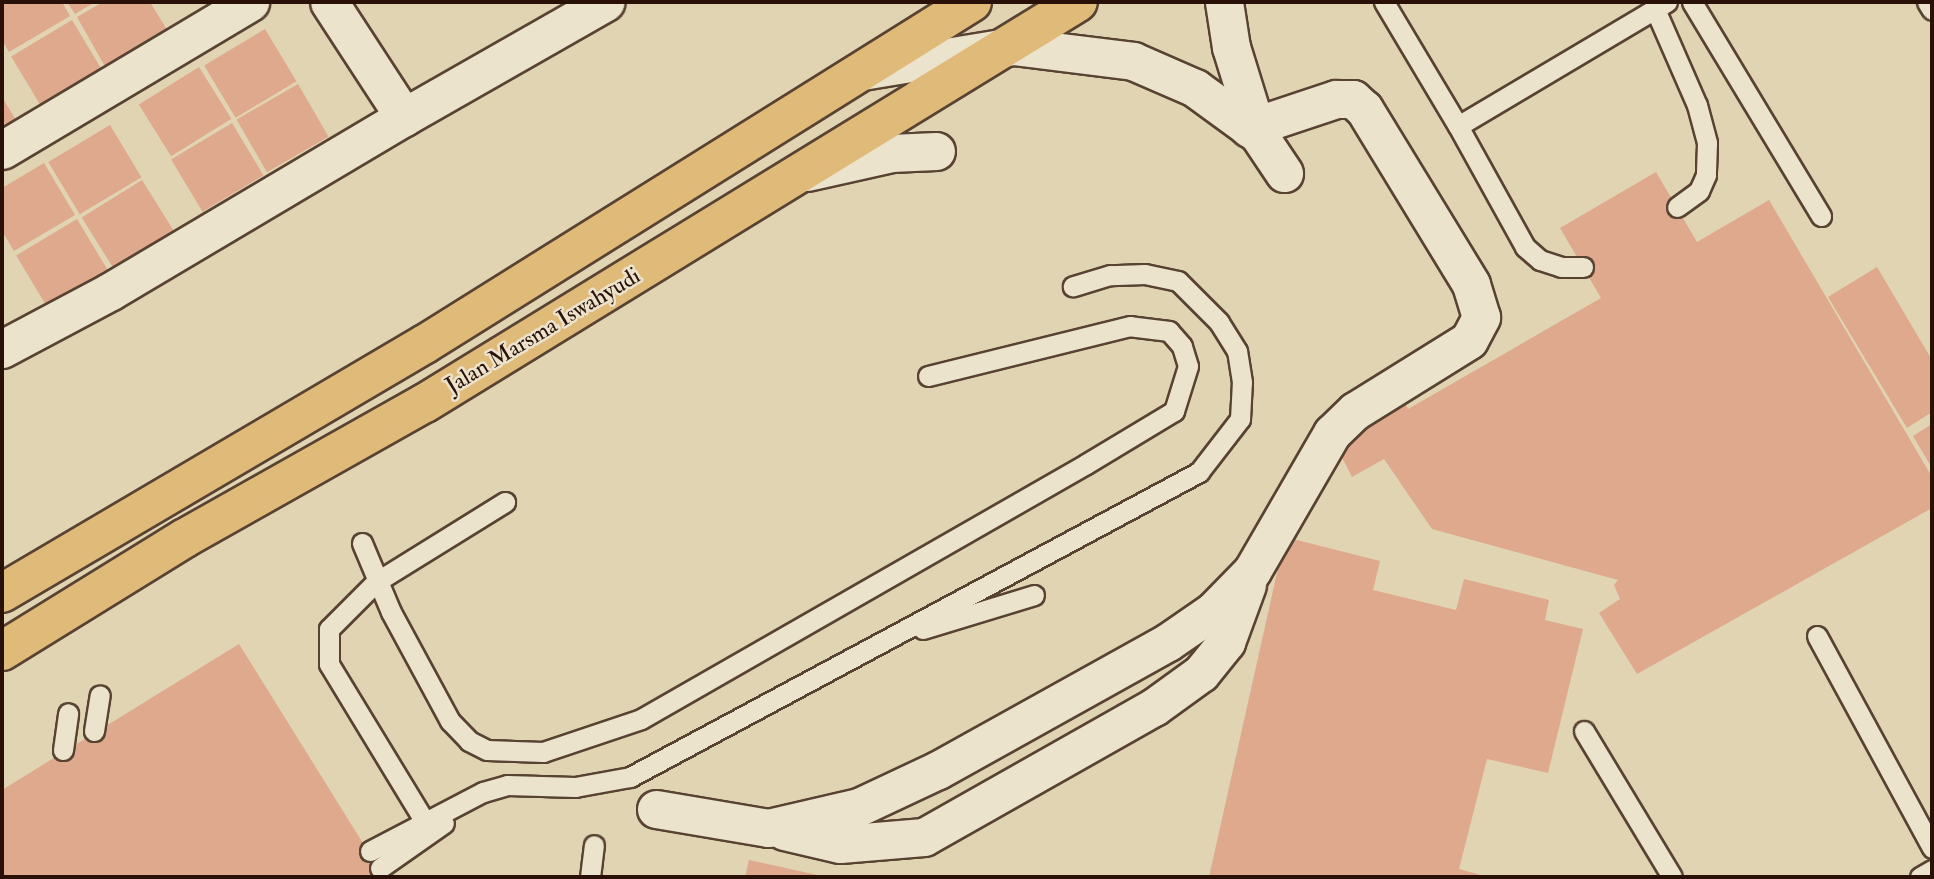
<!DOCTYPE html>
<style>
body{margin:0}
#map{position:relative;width:1934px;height:879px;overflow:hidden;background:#e1d4b2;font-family:"IM FELL Double Pica",serif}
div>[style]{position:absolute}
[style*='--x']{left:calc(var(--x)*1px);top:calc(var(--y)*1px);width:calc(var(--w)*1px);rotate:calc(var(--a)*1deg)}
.building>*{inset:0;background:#dea98c;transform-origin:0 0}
.roads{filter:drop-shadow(2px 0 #584232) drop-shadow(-2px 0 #584232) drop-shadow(0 2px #584232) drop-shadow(0 -2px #584232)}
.lane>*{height:19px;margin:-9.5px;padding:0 9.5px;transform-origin:9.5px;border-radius:9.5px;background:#ece3cd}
.street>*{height:37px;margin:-18.5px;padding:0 18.5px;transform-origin:18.5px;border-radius:18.5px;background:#ece3cd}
.highway>*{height:38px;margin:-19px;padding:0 19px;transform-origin:19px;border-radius:19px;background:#e0ba79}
span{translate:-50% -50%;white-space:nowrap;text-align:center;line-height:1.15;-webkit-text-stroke:5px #ece3cd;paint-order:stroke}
.street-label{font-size:23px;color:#2a1107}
.frame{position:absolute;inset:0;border:4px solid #2a1107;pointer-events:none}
</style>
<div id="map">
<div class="building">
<div style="clip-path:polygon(2px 2px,62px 2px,70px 16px,9px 52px,2px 40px)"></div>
<div style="clip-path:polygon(67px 2px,95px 2px,75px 14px)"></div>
<div style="clip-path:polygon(103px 2px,150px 2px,169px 33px,107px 70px,77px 17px)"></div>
<div style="left:72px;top:20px;width:61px;height:71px;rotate:59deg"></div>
<div style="left:265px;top:29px;width:61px;height:71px;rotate:59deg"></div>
<div style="left:199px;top:67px;width:61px;height:71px;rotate:58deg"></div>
<div style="left:298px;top:84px;width:61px;height:71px;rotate:60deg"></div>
<div style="clip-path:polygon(2px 97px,19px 125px,2px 135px)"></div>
<div style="left:232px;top:123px;width:61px;height:71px;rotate:59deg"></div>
<div style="left:110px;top:125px;width:61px;height:72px;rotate:59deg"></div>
<div style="clip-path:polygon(44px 163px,75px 215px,14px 251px,2px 231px,2px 188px)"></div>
<div style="clip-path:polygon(1656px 172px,1697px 242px,1769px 200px,1932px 477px,1932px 508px,1637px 674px,1599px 613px,1620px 599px,1614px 585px,1618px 580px,1432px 529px,1384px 459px,1352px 477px,1332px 438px,1403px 397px,1408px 409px,1601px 298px,1560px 228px)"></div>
<div style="left:142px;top:180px;width:61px;height:71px;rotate:58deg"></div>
<div style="left:77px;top:219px;width:61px;height:71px;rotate:59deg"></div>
<div style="clip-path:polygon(1877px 267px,1932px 360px,1932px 412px,1907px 428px,1828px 297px)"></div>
<div style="clip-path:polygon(1932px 424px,1932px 468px,1913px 436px)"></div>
<div style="clip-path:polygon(1285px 537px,1380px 561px,1373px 590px,1456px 610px,1464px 579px,1549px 600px,1545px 620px,1583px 629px,1548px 773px,1487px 759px,1459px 869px,1488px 877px,1209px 877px)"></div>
<div style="clip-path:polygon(239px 644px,384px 877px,2px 877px,2px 790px)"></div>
<div style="clip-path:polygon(749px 860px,822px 876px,822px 877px,745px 877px)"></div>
</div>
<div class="roads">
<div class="lane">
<div style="--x:1384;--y:2;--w:144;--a:59.2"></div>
<div style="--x:1458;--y:126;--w:243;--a:-30.7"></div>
<div style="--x:1692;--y:2;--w:250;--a:58.9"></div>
<div style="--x:1927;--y:2;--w:9;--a:58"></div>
<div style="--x:1655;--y:9;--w:105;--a:66.4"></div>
<div style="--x:1697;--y:105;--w:39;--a:75"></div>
<div style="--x:1707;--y:143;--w:32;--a:92"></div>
<div style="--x:1706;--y:175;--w:17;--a:114"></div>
<div style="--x:1699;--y:191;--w:27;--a:144"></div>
<div style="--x:1458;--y:126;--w:138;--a:61"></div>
<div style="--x:1525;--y:247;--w:20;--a:41"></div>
<div style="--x:1540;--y:260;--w:22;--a:18"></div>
<div style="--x:1561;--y:267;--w:22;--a:0"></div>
<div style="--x:362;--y:543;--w:75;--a:67.2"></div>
<div style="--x:391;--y:612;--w:124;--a:61.6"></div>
<div style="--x:450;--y:721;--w:28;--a:46"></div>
<div style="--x:469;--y:741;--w:20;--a:27"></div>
<div style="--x:487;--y:750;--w:56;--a:2"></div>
<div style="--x:543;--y:752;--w:103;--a:-18.6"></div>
<div style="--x:641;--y:719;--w:513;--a:-29.81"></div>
<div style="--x:1086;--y:464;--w:103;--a:-31.1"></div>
<div style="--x:1174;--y:411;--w:47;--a:-72.7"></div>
<div style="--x:1188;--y:366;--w:21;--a:-107"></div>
<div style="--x:1182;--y:346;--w:20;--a:-131"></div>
<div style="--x:1169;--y:331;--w:39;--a:-173"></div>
<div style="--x:1130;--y:326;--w:208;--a:166.1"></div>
<div style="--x:923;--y:629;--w:116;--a:-17"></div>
<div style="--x:1817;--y:636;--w:241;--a:61.5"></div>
<div style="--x:94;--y:731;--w:36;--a:-81"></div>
<div style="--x:1584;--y:731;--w:170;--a:58.9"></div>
<div style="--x:63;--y:750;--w:37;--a:-82"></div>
<div style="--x:425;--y:822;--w:185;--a:-121.3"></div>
<div style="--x:329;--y:664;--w:35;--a:-90"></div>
<div style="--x:329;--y:629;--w:66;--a:-45"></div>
<div style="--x:376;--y:582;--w:152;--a:-31.8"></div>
<div style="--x:370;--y:851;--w:127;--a:-27.6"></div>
<div style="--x:483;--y:792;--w:25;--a:-16"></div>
<div style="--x:507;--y:785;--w:68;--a:1.7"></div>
<div style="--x:575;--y:787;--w:56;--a:-10.3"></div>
<div style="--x:630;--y:777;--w:646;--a:-28.19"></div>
<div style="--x:1199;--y:472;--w:67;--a:-52.3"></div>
<div style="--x:1240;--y:419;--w:37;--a:-87"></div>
<div style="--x:1242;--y:382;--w:31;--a:-99"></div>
<div style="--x:1237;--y:351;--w:34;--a:-122"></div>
<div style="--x:1219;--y:322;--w:58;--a:-135"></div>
<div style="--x:1178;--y:281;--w:34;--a:-168"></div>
<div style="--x:1145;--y:274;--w:35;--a:178"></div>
<div style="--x:1110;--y:275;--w:39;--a:163"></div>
<div style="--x:380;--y:868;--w:78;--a:-35.1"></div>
<div style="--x:590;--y:877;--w:32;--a:-83"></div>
<div style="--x:1920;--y:877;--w:14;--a:-30"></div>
</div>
<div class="street">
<div style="--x:1224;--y:2;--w:46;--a:81.2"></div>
<div style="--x:1231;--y:47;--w:91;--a:72.8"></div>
<div style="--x:862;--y:71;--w:153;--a:-9.4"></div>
<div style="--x:1013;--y:46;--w:121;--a:7.1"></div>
<div style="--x:1133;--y:61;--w:68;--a:23.5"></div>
<div style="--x:1195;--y:88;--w:78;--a:36.1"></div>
<div style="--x:1258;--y:134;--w:47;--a:56.3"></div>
<div style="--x:404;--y:117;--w:232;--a:-29.7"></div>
<div style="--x:2;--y:150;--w:289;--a:-30.8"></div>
<div style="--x:807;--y:172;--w:86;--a:-12.7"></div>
<div style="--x:891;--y:153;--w:45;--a:-2.5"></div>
<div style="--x:2;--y:349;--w:123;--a:-28"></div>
<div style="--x:111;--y:291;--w:341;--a:-30.7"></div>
<div style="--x:404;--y:117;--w:137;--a:-123.1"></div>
<div style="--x:656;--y:809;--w:114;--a:9.6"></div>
<div style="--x:768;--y:828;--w:93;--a:-13"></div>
<div style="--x:859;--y:807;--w:87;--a:-25.1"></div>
<div style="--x:938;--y:770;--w:263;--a:-29.1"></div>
<div style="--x:1168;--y:642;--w:55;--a:-34.6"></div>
<div style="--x:1213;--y:611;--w:56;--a:-45.7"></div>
<div style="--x:1252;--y:571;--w:160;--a:-59.9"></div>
<div style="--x:1332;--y:433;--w:32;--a:-44"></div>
<div style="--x:1355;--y:411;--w:134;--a:-31.9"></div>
<div style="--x:1469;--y:340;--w:26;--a:-62"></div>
<div style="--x:1481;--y:317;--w:34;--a:-107"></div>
<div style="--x:1471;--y:284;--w:205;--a:-121.4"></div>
<div style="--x:1364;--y:109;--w:15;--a:-138"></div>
<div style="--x:1353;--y:99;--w:17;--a:180"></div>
<div style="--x:1336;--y:99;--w:92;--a:161.6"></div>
<div style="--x:784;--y:831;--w:57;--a:13.1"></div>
<div style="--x:840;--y:844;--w:84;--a:-4.8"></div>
<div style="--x:924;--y:837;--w:264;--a:-29.5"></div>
<div style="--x:1154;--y:707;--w:58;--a:-35.9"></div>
<div style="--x:1201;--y:673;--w:40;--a:-51"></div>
<div style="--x:1226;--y:642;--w:61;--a:-69.8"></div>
</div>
<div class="highway">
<div style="--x:2;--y:593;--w:491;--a:-30.5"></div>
<div style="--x:425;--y:344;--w:645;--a:-32.01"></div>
<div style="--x:2;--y:651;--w:215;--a:-31.7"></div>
<div style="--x:185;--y:538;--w:275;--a:-29.4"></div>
<div style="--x:425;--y:403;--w:766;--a:-31.55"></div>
</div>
</div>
<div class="street-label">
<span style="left:543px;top:331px;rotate:-31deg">Jalan Marsma Iswahyudi</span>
</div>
<div class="frame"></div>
</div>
